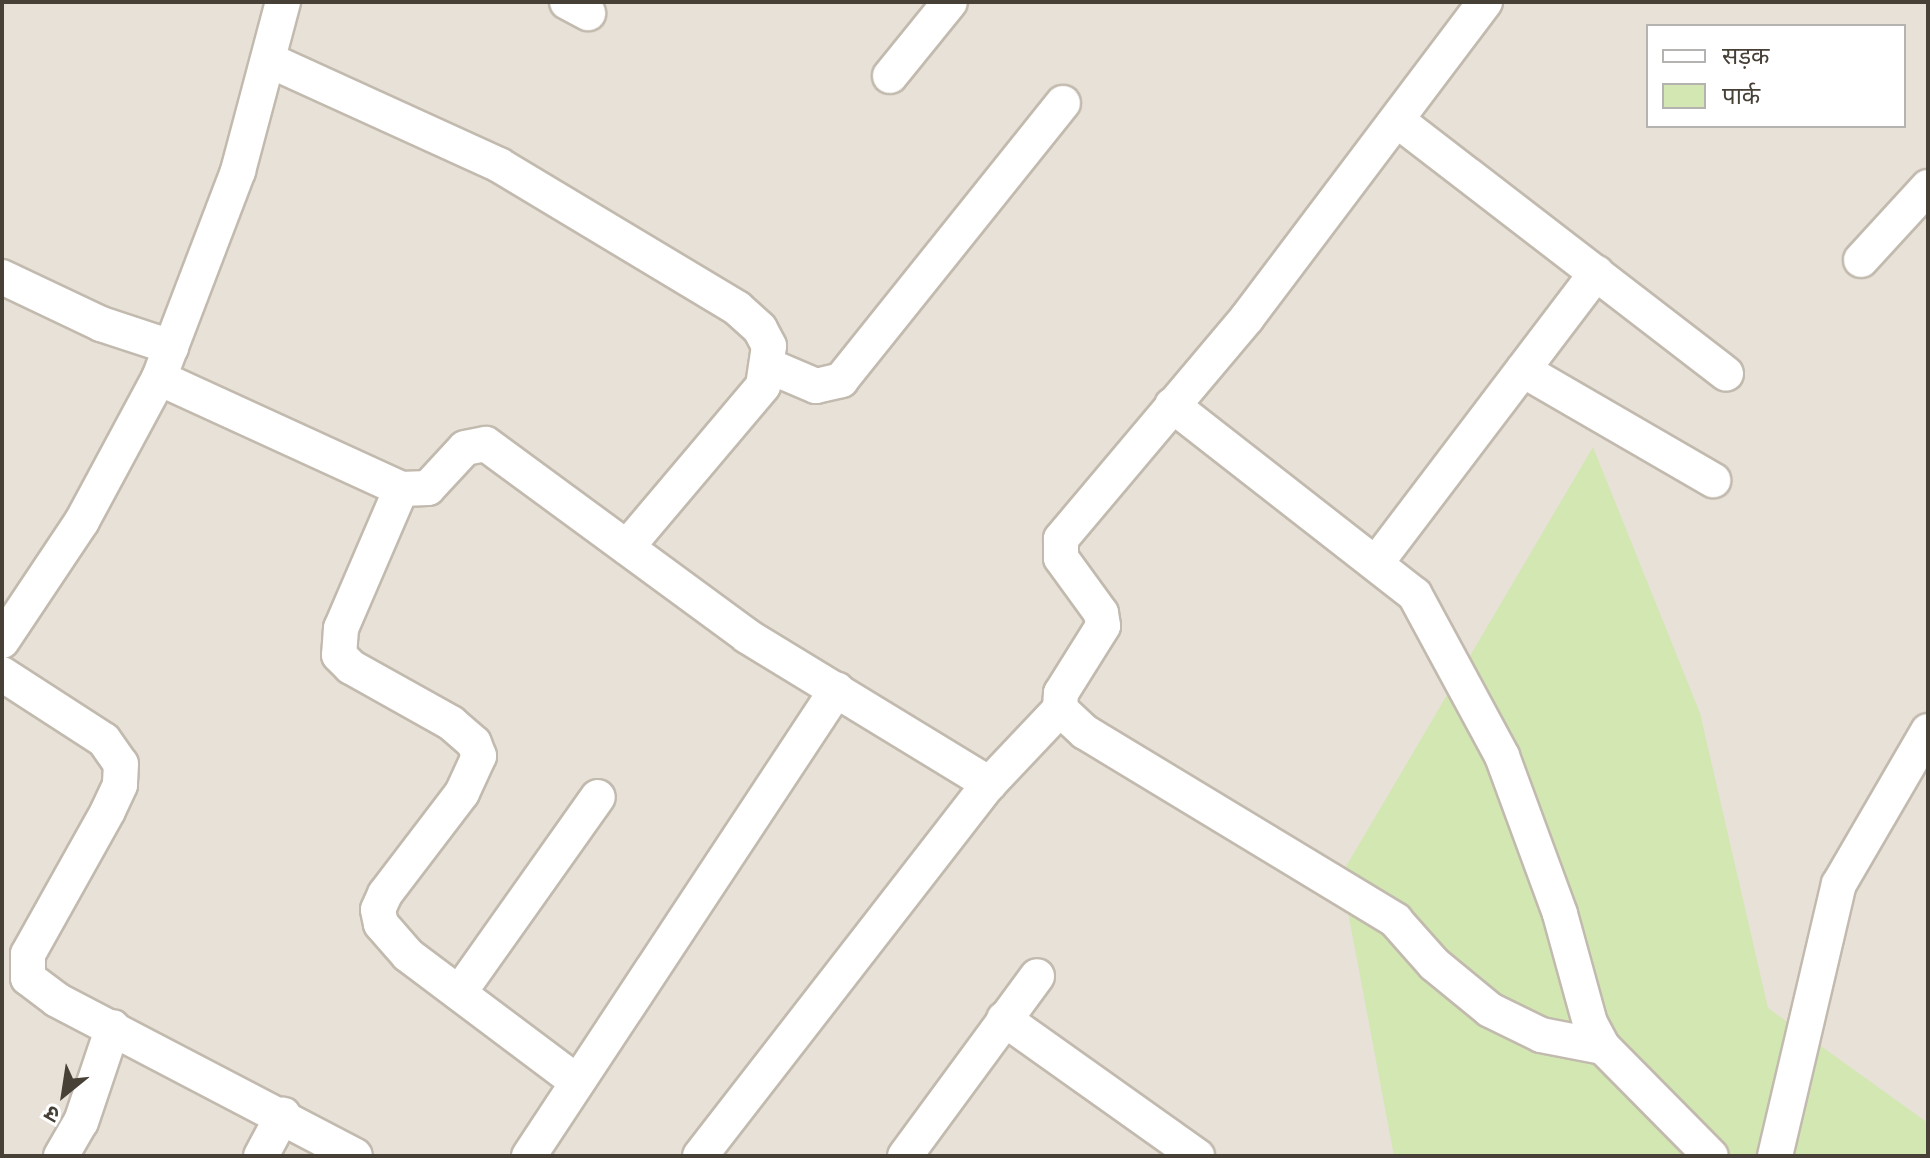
<!DOCTYPE html>
<meta charset="utf-8">
<style>
body{margin:0}
#map{position:relative;width:1930px;height:1158px;overflow:hidden;background:#f4f0e8;font-family:Jost,"Noto Sans Devanagari",sans-serif}
div>[style]{position:absolute}
[style*='--x']{left:calc(var(--x)*1px);top:calc(var(--y)*1px);width:calc(var(--w)*1px);rotate:calc(var(--a)*1deg)}
.residential>*{inset:0;background:#e8e1d7}
.green>*{inset:0;background:#d2e7b2}
.roads{filter:drop-shadow(2px 0 #c2baae) drop-shadow(-2px 0 #c2baae) drop-shadow(0 2px #c2baae) drop-shadow(0 -2px #c2baae)}
.minor>*{height:34px;margin:-17px;padding:0 17px;transform-origin:17px;border-radius:17px;background:#fff}
span{translate:-50% -50%;white-space:nowrap;text-align:center;line-height:1.15;-webkit-text-stroke:6px #fff;paint-order:stroke}
.frame{position:absolute;inset:0;border:4px solid #474037;pointer-events:none}
.legend{position:absolute;left:1646px;top:24px;width:260px;height:104px;box-sizing:border-box;background:#fff;border:2px solid #b5b3af;margin:0;padding:10px 14px;list-style:none;font-size:24px;color:#474037}
.legend li{display:flex;align-items:center;gap:16px;height:40px}
.legend b{width:40px;border:2px solid #b5b3af}
.north{position:absolute;left:24px;top:1054px;width:80px;height:80px;-webkit-text-stroke:6px #fff;paint-order:stroke;rotate:210deg;font-size:22px;font-weight:700;line-height:32px;text-align:center;color:#474037}
.north::after{content:'';display:block;margin:auto;width:28px;height:36px;background:#474037;clip-path:polygon(50% 0,100% 100%,50% 72%,0 100%)}
</style>
<div id="map">
<div class="residential">
<div style="clip-path:polygon(evenodd,2px 2px,1928px 2px,1928px 1156px,2px 1156px,2px 2px,1648px 26px,1904px 26px,1904px 126px,1648px 126px,1648px 26px)"></div>
</div>
<div class="green">
<div style="clip-path:polygon(1593px 447px,1700px 713px,1768px 1008px,1928px 1123px,1928px 1156px,1394px 1156px,1341px 875px)"></div>
</div>
<div class="roads">
<div class="minor">
<div style="--x:567;--y:2;--w:24;--a:28"></div>
<div style="--x:1485;--y:2;--w:396;--a:127"></div>
<div style="--x:1247;--y:318;--w:289;--a:130.1"></div>
<div style="--x:1061;--y:539;--w:19;--a:90"></div>
<div style="--x:1061;--y:558;--w:68;--a:54"></div>
<div style="--x:1101;--y:613;--w:13;--a:81"></div>
<div style="--x:1103;--y:626;--w:79;--a:122.1"></div>
<div style="--x:1061;--y:693;--w:16;--a:94"></div>
<div style="--x:1060;--y:709;--w:34;--a:43"></div>
<div style="--x:1085;--y:732;--w:363;--a:31.2"></div>
<div style="--x:1395;--y:920;--w:59;--a:48.4"></div>
<div style="--x:1434;--y:964;--w:72;--a:39.4"></div>
<div style="--x:1490;--y:1010;--w:57;--a:26.1"></div>
<div style="--x:1541;--y:1035;--w:63;--a:11"></div>
<div style="--x:271;--y:61;--w:251;--a:24.5"></div>
<div style="--x:499;--y:165;--w:278;--a:31"></div>
<div style="--x:737;--y:308;--w:31;--a:42"></div>
<div style="--x:760;--y:329;--w:19;--a:62"></div>
<div style="--x:769;--y:346;--w:40;--a:98.5"></div>
<div style="--x:763;--y:386;--w:211;--a:130.2"></div>
<div style="--x:890;--y:76;--w:95;--a:-51"></div>
<div style="--x:1398;--y:121;--w:414;--a:37.6"></div>
<div style="--x:1861;--y:260;--w:99;--a:-47.5"></div>
<div style="--x:2;--y:277;--w:110;--a:25.4"></div>
<div style="--x:101;--y:324;--w:74;--a:18.2"></div>
<div style="--x:769;--y:366;--w:51;--a:23.1"></div>
<div style="--x:816;--y:386;--w:26;--a:-13"></div>
<div style="--x:841;--y:380;--w:355;--a:-51.3"></div>
<div style="--x:1523;--y:370;--w:220;--a:30.1"></div>
<div style="--x:159;--y:378;--w:266;--a:24.6"></div>
<div style="--x:401;--y:489;--w:27;--a:-2"></div>
<div style="--x:428;--y:488;--w:54;--a:-47.2"></div>
<div style="--x:465;--y:448;--w:21;--a:-11"></div>
<div style="--x:486;--y:444;--w:324;--a:36.3"></div>
<div style="--x:747;--y:636;--w:284;--a:31.4"></div>
<div style="--x:1172;--y:405;--w:308;--a:38"></div>
<div style="--x:1415;--y:595;--w:183;--a:61.6"></div>
<div style="--x:1502;--y:756;--w:168;--a:69.8"></div>
<div style="--x:1560;--y:914;--w:113;--a:74.6"></div>
<div style="--x:1590;--y:1023;--w:27;--a:62"></div>
<div style="--x:1603;--y:1047;--w:153;--a:45.3"></div>
<div style="--x:401;--y:489;--w:151;--a:113.3"></div>
<div style="--x:341;--y:628;--w:27;--a:94"></div>
<div style="--x:339;--y:655;--w:17;--a:45"></div>
<div style="--x:351;--y:667;--w:115;--a:29.2"></div>
<div style="--x:451;--y:723;--w:30;--a:41"></div>
<div style="--x:474;--y:743;--w:14;--a:69"></div>
<div style="--x:479;--y:756;--w:41;--a:114.7"></div>
<div style="--x:462;--y:793;--w:127;--a:127.3"></div>
<div style="--x:385;--y:894;--w:17;--a:114"></div>
<div style="--x:378;--y:910;--w:14;--a:78"></div>
<div style="--x:381;--y:924;--w:41;--a:48.9"></div>
<div style="--x:408;--y:955;--w:211;--a:36.9"></div>
<div style="--x:1377;--y:562;--w:363;--a:-52.8"></div>
<div style="--x:2;--y:641;--w:144;--a:-56.3"></div>
<div style="--x:82;--y:521;--w:162;--a:-61.7"></div>
<div style="--x:159;--y:378;--w:222;--a:-69.1"></div>
<div style="--x:238;--y:171;--w:175;--a:-75.1"></div>
<div style="--x:2;--y:674;--w:121;--a:32.9"></div>
<div style="--x:104;--y:740;--w:29;--a:55"></div>
<div style="--x:121;--y:764;--w:21;--a:93"></div>
<div style="--x:120;--y:785;--w:29;--a:115"></div>
<div style="--x:108;--y:811;--w:164;--a:119.2"></div>
<div style="--x:28;--y:954;--w:24;--a:90"></div>
<div style="--x:28;--y:978;--w:36;--a:37"></div>
<div style="--x:57;--y:1000;--w:336;--a:27.6"></div>
<div style="--x:459;--y:993;--w:240;--a:-54.7"></div>
<div style="--x:1004;--y:1019;--w:237;--a:35.4"></div>
<div style="--x:61;--y:1156;--w:39;--a:-60"></div>
<div style="--x:81;--y:1122;--w:100;--a:-71.4"></div>
<div style="--x:261;--y:1156;--w:47;--a:-61.8"></div>
<div style="--x:529;--y:1156;--w:559;--a:-56.59"></div>
<div style="--x:700;--y:1156;--w:471;--a:-52.2"></div>
<div style="--x:989;--y:784;--w:103;--a:-46.6"></div>
<div style="--x:905;--y:1156;--w:223;--a:-53.7"></div>
<div style="--x:1775;--y:1156;--w:279;--a:-76.8"></div>
<div style="--x:1839;--y:884;--w:177;--a:-59.8"></div>
</div>
</div>
<div class="frame"></div>
<ul class="legend">
<li><b style="height:10px;background:#fff"></b>सड़क</li>
<li><b style="height:22px;background:#d2e7b2"></b>पार्क</li>
</ul>
<div class="north">उ</div>
</div>
